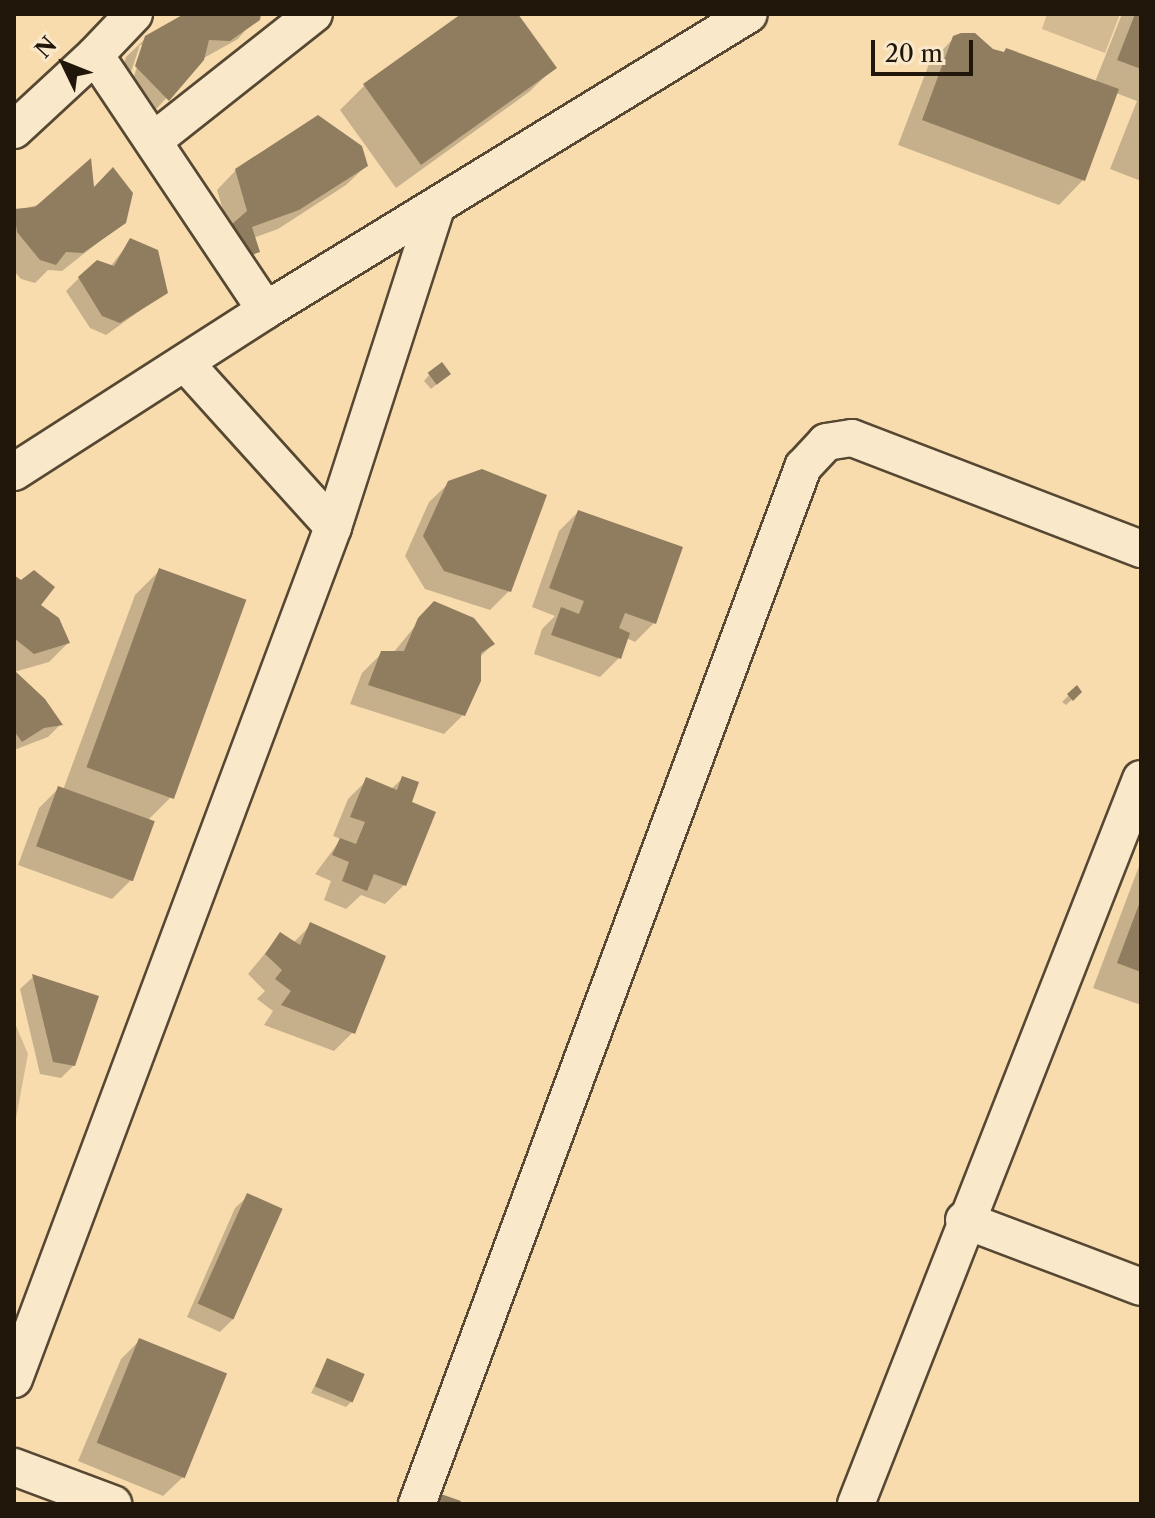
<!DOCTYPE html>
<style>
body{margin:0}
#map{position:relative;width:1155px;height:1518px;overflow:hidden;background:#f8dcae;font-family:"Libre Caslon Text",serif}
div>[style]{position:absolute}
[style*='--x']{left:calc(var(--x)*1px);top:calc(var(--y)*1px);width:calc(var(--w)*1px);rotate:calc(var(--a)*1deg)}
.green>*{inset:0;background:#d3ba92}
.shadow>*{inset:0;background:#0003}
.building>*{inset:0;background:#907d5f;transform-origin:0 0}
.roads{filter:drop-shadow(2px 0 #564833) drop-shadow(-2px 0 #564833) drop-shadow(0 2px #564833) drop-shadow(0 -2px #564833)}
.minor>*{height:36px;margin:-18px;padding:0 18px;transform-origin:18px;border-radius:18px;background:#fae8ca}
span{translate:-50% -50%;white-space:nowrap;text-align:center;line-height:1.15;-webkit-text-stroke:6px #fae8ca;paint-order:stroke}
.frame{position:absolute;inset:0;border:16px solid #20160a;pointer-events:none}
.north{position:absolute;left:24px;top:24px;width:80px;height:80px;-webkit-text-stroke:6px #fae8ca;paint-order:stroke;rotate:313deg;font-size:22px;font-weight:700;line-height:32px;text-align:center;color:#20160a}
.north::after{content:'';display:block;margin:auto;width:28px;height:36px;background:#20160a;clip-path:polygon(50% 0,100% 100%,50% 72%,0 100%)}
.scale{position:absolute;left:871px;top:40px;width:102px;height:36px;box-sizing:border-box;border:4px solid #20160a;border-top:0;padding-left:10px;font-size:24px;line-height:28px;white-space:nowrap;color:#20160a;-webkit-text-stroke:6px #fae8ca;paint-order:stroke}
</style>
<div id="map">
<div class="green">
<div style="clip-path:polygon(1047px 14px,1120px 14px,1105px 53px,1042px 29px)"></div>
<div style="clip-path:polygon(14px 1021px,28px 1054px,14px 1129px)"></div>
</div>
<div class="shadow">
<div style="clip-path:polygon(evenodd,188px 14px,259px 14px,238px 39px,202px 59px,148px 118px,117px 86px,126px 57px,146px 38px,188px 14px,140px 45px,144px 45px,134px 76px,130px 75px,140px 45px)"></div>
<div style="clip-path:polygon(465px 14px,516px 14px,554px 68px,529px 92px,396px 188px,340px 110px,365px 85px)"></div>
<div style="clip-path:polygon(1122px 14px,1141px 14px,1141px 181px,1110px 169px,1137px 101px,1116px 93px,1083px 180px,1059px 205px,898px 145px,929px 64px,954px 38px,1095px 82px)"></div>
<div style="clip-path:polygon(366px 166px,346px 185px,278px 229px,253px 238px,258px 251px,252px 257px,229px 230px,217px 190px,236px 170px)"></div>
<div style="clip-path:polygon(92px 191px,124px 222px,62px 271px,48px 270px,35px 283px,21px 279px,14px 271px,14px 211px)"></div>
<div style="clip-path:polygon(131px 240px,166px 292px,106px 335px,90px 328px,66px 291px,79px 278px,110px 267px)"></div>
<div style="clip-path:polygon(429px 375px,443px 379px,431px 389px,424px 381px)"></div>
<div style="clip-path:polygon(449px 483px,509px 591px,490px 610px,425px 589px,405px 556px,429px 502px)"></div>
<div style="clip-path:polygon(578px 512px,654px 623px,635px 642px,626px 638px,619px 658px,600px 677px,534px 654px,542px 629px,555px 616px,532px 607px,559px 531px)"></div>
<div style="clip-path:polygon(160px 570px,170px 798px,147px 821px,131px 880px,112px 899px,18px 865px,39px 808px,58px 789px,63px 790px,135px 595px)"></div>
<div style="clip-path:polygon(14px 578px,68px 643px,49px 662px,14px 672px)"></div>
<div style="clip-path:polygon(434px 603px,493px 644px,479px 658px,463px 715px,444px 734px,350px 704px,362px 673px,382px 653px,393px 653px)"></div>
<div style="clip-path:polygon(14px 673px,60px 725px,48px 737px,14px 750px)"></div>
<div style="clip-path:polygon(1076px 688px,1080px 692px,1066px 705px,1062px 702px)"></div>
<div style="clip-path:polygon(403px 778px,409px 803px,404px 885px,385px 904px,361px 895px,346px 909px,324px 900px,331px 881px,315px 874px,341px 839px,333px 836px,348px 799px,367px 780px,391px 789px)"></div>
<div style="clip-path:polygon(1141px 861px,1141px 1005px,1093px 988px)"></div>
<div style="clip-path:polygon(311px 925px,353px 1032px,334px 1051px,264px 1025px,273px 1011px,257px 999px,265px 991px,248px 974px,281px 934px,293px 943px)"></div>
<div style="clip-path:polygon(33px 977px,74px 1065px,61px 1078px,40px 1074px,20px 989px)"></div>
<div style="clip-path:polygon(248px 1196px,233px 1319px,220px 1332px,187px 1317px,235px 1208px)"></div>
<div style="clip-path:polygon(140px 1340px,183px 1477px,163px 1496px,78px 1461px,121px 1359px)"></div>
<div style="clip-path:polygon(327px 1361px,352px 1401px,346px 1407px,311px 1393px)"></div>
</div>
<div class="building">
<div style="clip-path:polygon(184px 14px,261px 14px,260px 20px,230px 41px,209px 40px,204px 60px,169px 101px,135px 66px,145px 36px)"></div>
<div style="clip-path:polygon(461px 14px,518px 14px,557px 68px,421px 165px,363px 84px)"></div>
<div style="clip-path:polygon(1135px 14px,1141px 14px,1141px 69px,1117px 60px)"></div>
<div style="clip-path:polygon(961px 33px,975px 33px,993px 49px,1004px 52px,1006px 48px,1119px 89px,1085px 181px,922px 120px,953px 36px)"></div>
<div style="clip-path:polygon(318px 115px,362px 146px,368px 166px,299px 210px,252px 227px,260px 252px,242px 258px,224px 231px,247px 211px,235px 169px)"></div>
<div style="clip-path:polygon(91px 158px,94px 187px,113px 167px,133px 193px,126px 223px,83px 253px,66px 252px,56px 265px,40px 260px,17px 232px,14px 209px,35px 207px)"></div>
<div style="clip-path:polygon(130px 238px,158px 250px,168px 293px,120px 323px,102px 316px,78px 277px,97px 260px,114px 266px)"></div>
<div style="left:442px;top:362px;width:15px;height:18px;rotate:53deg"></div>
<div style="clip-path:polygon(482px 469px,547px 495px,511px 592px,444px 571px,423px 536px,448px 481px)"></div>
<div style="clip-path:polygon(578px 510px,683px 547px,656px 624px,625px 613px,619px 628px,630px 633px,621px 659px,551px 635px,561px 607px,579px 614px,584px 601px,549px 588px)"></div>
<div style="left:159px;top:568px;width:93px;height:212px;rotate:20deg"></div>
<div style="clip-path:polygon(34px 570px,55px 587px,41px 605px,59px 618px,70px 643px,34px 654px,14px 638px,14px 575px,21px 580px)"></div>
<div style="clip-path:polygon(434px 601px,474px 618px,495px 644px,481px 653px,481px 681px,465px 716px,368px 685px,381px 651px,404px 651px,418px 618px)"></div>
<div style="clip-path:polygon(14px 670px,45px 699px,63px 725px,44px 728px,22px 742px,14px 731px)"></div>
<div style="clip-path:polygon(1077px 685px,1082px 692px,1073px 701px,1067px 694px)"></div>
<div style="clip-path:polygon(402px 776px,419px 782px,412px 802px,436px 812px,406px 886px,374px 874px,367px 891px,342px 881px,349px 862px,332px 855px,340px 838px,356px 844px,365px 822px,350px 817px,366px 777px,397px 790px)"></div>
<div style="left:58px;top:786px;width:103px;height:64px;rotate:20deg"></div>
<div style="clip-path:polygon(1141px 899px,1141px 972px,1117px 963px)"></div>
<div style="clip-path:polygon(310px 922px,386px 956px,355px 1034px,281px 1005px,291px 991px,275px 979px,282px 970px,265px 954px,280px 932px,300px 945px)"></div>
<div style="clip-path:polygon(32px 974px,99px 996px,75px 1066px,53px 1062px)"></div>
<div style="left:247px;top:1193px;width:39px;height:121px;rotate:24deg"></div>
<div style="left:139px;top:1338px;width:95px;height:113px;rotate:22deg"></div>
<div style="left:327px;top:1358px;width:41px;height:31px;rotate:23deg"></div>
<div style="clip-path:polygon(441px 1494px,461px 1501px,460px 1504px,438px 1504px)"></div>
</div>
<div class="roads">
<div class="minor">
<div style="--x:134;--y:14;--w:57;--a:133.6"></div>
<div style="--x:95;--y:55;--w:307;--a:56.2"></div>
<div style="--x:14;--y:130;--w:110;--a:-42.8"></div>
<div style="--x:153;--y:141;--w:205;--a:-38.3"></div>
<div style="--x:185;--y:363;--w:221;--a:47.9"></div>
<div style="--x:14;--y:472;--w:300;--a:-32.7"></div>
<div style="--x:266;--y:310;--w:566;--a:-31.5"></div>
<div style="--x:964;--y:1220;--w:189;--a:20.7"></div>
<div style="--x:14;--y:1379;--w:910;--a:-69.47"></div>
<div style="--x:333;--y:527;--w:335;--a:-72.1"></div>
<div style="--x:14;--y:1467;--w:106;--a:20.5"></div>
<div style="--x:417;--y:1504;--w:1107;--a:-69.58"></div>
<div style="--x:803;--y:467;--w:34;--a:-47"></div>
<div style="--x:826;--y:442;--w:26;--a:-9"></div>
<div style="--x:852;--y:438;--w:310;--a:21"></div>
<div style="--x:856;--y:1504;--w:779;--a:-68.54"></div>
</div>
</div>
<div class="frame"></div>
<div class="north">N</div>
<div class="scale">20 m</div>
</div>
